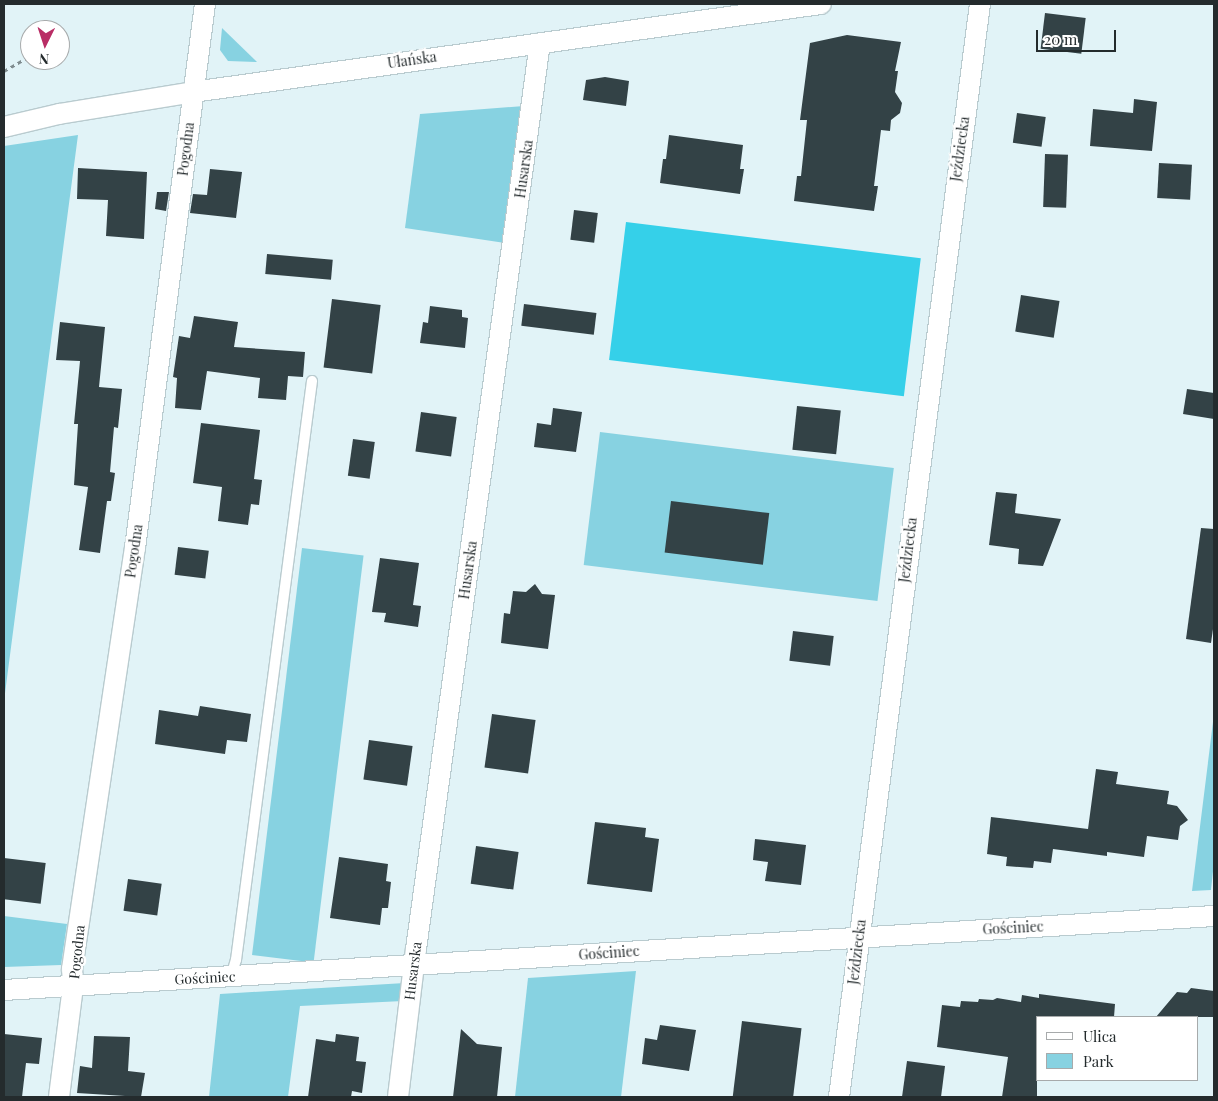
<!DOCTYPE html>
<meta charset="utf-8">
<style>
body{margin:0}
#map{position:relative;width:1218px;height:1101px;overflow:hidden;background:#e1f3f7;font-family:"Playfair Display",serif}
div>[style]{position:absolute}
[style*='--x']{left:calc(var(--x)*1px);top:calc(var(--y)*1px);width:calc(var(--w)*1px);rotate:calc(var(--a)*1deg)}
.green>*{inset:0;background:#87d2e1;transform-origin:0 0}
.forest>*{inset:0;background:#35d0e9;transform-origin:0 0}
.building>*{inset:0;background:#334246;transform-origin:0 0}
.path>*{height:3px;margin-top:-1.5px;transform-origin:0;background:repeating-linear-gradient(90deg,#7f8c8f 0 4px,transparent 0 8px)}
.roads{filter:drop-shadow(1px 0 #b9cbcf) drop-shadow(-1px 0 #b9cbcf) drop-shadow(0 1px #b9cbcf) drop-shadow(0 -1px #b9cbcf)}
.service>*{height:10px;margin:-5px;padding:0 5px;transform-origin:5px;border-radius:5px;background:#fff}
.minor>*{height:20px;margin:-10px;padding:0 10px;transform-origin:10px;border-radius:10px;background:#fff}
span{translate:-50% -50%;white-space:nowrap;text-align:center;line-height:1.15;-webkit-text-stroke:5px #fff;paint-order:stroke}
.street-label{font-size:14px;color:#242b2d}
.frame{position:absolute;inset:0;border:5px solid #242b2d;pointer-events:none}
.legend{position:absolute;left:1036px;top:1016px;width:162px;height:65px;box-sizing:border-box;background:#fff;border:1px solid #a7aaab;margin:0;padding:6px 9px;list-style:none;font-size:15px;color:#242b2d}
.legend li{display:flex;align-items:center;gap:10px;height:25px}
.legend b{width:25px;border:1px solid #a7aaab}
.north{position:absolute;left:20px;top:20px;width:50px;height:50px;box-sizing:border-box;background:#fff;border:1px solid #a7aaab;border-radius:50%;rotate:184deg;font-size:14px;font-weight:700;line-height:20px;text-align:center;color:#242b2d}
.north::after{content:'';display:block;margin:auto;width:18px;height:22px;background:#b92d65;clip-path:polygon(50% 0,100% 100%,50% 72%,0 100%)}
.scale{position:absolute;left:1036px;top:30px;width:80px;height:22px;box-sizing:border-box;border:2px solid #242b2d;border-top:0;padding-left:6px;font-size:15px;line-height:18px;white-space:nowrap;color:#242b2d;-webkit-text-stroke:4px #fff;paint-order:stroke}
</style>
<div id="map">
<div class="green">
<div style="clip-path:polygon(222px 28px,257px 62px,228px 61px,220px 50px)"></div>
<div style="clip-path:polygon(524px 106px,505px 243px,405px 228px,420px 114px)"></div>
<div style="clip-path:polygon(78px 135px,49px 356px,4px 701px,4px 146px)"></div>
<div style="left:600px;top:432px;width:296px;height:134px;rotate:7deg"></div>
<div style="left:302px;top:548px;width:62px;height:410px;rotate:7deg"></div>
<div style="clip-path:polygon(1214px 714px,1214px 862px,1211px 890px,1192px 891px)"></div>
<div style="clip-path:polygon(4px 916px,67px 924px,61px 965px,4px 967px)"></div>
<div style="clip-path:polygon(636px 971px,621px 1097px,515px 1097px,528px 978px)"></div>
<div style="clip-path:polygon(405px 983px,403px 1001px,300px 1006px,288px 1097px,209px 1097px,220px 994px)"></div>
</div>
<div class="forest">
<div style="left:626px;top:222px;width:297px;height:139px;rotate:7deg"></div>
</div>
<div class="building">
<div style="left:1045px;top:13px;width:41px;height:36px;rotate:7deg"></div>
<div style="clip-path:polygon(847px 35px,901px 42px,895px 71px,898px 71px,895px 92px,902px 103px,900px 113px,891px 120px,890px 131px,881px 130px,874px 186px,878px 186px,874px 211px,794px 201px,797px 176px,801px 176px,807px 120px,800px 120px,810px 43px)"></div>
<div style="clip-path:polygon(605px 77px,629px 81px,626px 106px,583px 100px,586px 80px)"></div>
<div style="clip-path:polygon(1134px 99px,1157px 102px,1152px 151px,1090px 146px,1093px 109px,1133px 113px)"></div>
<div style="left:1017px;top:113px;width:29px;height:30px;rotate:8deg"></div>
<div style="clip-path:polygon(669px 135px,743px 145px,740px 169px,744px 169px,740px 194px,660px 183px,663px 159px,666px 159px)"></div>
<div style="left:1045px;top:154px;width:23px;height:53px;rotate:2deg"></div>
<div style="left:1159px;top:163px;width:33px;height:35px;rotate:3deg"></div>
<div style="clip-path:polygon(78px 168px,147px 172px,144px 239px,106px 236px,108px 200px,77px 199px)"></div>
<div style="clip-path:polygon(210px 169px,242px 172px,236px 218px,190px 213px,193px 194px,207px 195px)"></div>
<div style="clip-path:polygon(157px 192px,169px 192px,166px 211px,155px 209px)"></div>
<div style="left:574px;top:210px;width:24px;height:30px;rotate:7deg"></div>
<div style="left:267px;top:254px;width:66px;height:20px;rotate:5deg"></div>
<div style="left:1021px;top:295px;width:39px;height:37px;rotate:9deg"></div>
<div style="left:332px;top:299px;width:49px;height:69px;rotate:7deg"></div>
<div style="left:524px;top:304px;width:73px;height:22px;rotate:7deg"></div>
<div style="clip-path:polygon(430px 306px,462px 310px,462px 317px,468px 318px,465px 348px,420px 343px,423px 322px,428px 323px)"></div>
<div style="clip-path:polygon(194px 316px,238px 322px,234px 347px,305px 352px,303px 377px,288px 376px,286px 400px,258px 398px,260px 378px,207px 371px,201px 410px,175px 408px,177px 378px,173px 377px,179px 336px,190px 338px)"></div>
<div style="clip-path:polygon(60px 322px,105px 327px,99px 387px,122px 389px,118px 428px,114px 427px,110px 472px,115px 473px,111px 501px,107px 501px,100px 553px,79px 550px,88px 487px,74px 485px,78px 424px,74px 424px,80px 361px,56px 360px)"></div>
<div style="clip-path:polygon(1187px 389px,1214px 393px,1214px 419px,1183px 414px)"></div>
<div style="left:797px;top:406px;width:44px;height:44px;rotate:6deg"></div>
<div style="clip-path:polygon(553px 408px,582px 412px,576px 452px,534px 447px,537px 423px,551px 425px)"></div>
<div style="left:421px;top:412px;width:36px;height:40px;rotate:8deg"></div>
<div style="clip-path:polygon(201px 423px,260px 430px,254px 479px,262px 480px,259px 505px,251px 504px,248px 525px,218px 521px,222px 487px,193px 483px)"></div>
<div style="left:353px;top:439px;width:22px;height:37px;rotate:8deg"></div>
<div style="clip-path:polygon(996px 492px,1017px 494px,1015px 513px,1061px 519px,1043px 566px,1018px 564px,1019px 549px,989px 545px)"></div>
<div style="left:671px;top:501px;width:99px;height:52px;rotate:7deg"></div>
<div style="clip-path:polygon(1201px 528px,1214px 529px,1214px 622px,1211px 643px,1186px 639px)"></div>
<div style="left:178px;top:547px;width:31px;height:28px;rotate:7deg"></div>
<div style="clip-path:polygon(380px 558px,419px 563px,413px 605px,421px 606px,418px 627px,384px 622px,386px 613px,372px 612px)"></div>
<div style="clip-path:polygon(535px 584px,542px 594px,555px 595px,548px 649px,501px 643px,504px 613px,510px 614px,513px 591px,526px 592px)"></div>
<div style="left:793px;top:631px;width:41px;height:30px;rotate:7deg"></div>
<div style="clip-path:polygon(200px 706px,251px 714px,247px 742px,227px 740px,225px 754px,155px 744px,159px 710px,198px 716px)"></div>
<div style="left:492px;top:714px;width:44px;height:54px;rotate:8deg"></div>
<div style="left:369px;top:740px;width:44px;height:40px;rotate:8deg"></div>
<div style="clip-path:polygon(1096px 769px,1118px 772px,1116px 784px,1169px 791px,1167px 804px,1177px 806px,1188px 820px,1180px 826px,1178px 840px,1147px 836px,1144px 857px,1107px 852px,1107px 856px,1053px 849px,1051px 863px,1034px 861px,1033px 868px,1006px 866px,1007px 857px,987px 854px,991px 817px,1088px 829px)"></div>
<div style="clip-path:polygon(595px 822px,646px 828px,645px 837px,659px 839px,652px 892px,587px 884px)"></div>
<div style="clip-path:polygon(755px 839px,806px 845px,801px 885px,765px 881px,768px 862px,753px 860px)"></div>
<div style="left:476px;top:846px;width:43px;height:38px;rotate:8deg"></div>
<div style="clip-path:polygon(339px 857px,388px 864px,386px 881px,391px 882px,388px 908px,382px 908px,380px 925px,330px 918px)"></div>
<div style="left:4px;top:858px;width:42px;height:41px;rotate:7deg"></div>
<div style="left:128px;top:879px;width:34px;height:32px;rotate:8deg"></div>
<div style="clip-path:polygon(1191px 988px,1214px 991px,1214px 1017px,1156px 1017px,1177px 992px,1187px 993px)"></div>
<div style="clip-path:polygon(1039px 994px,1115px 1004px,1114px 1017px,1037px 1017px,1037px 1097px,1002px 1097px,1008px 1057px,937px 1047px,942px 1005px,960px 1007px,961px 1001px,978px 1002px,979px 999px,993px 1000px,997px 998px,1021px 1002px,1022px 995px,1039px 998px)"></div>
<div style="left:742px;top:1021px;width:60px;height:76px;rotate:7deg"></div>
<div style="clip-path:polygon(660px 1025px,696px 1030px,689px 1071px,642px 1064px,645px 1038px,657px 1040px)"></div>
<div style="clip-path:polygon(461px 1029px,477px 1044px,502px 1047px,497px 1097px,453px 1097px)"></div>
<div style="clip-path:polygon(4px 1034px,42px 1038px,39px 1064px,26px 1063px,22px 1097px,4px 1097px)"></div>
<div style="clip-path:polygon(336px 1034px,359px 1037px,356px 1061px,366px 1062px,362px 1093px,352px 1091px,351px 1097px,308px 1097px,316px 1039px,335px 1042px)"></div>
<div style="clip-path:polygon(94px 1036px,130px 1037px,128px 1071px,145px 1073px,141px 1097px,77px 1093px,80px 1066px,92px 1068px)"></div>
<div style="clip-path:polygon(907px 1061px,945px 1066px,941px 1097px,902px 1097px)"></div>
</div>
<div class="path">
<div style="--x:4;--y:71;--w:30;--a:-30"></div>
</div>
<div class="roads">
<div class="service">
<div style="--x:231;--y:977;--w:18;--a:-74"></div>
<div style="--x:236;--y:960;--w:584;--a:-82.52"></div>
</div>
<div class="minor">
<div style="--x:4;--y:127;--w:57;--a:-13.3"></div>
<div style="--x:59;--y:114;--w:136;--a:-9.3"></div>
<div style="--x:193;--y:92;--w:634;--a:-7.98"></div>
<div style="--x:4;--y:990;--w:1212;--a:-3.5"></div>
<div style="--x:59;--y:1097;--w:112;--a:-82.8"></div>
<div style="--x:73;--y:986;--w:17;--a:-93"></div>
<div style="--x:72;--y:969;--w:426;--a:-81.5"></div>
<div style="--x:135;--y:548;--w:548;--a:-82.67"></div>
<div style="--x:398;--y:1097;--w:149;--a:-83.1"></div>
<div style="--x:416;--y:949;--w:914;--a:-82.21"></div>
<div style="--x:839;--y:1097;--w:1102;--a:-82.65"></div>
</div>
</div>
<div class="street-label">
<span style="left:412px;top:60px;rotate:-8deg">Ułańska</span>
<span style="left:186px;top:149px;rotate:-83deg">Pogodna</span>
<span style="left:960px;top:149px;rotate:-82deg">Jeździecka</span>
<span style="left:524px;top:169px;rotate:-82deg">Husarska</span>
<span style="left:908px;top:550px;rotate:-83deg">Jeździecka</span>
<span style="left:134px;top:551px;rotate:-82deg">Pogodna</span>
<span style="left:468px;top:570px;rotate:-82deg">Husarska</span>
<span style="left:1013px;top:928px;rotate:-3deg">Gościniec</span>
<span style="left:77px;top:952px;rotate:-84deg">Pogodna</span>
<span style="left:857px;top:952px;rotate:-83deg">Jeździecka</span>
<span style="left:609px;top:953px;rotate:-4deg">Gościniec</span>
<span style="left:413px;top:971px;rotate:-83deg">Husarska</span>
<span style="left:205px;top:978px;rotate:-3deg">Gościniec</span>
</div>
<div class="frame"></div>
<ul class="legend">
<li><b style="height:6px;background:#fff"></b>Ulica</li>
<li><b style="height:14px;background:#87d2e1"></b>Park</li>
</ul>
<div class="north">N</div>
<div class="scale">20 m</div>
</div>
